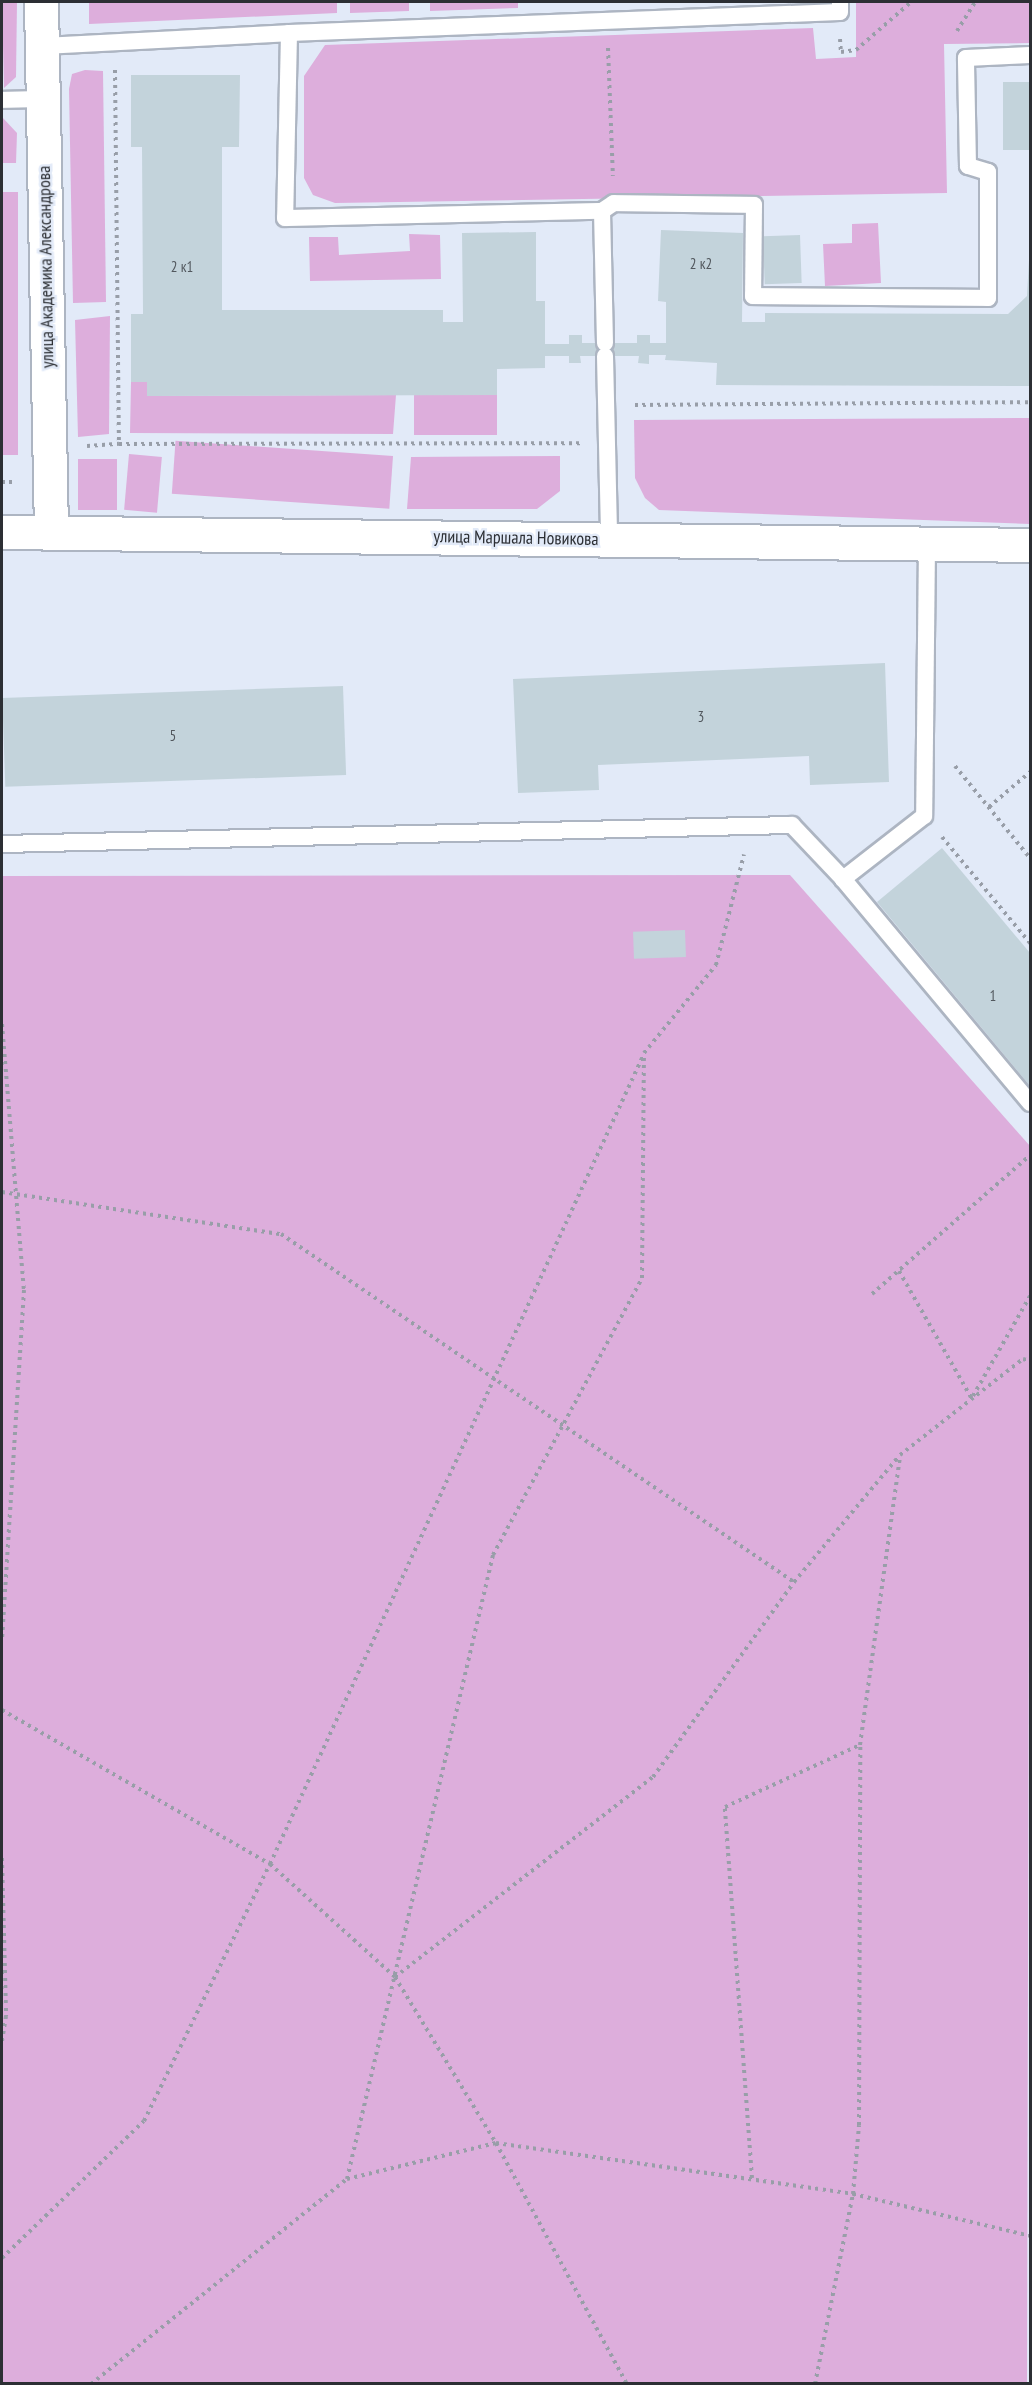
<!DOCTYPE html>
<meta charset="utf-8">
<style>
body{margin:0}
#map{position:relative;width:1032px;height:2385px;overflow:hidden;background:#e2eaf8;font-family:"PT Sans Narrow",sans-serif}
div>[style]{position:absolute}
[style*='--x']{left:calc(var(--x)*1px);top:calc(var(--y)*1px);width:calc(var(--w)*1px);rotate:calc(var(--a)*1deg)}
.green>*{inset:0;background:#ddaedc;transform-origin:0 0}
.building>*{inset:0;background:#c3d3db;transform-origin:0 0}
.path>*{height:4px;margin-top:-2px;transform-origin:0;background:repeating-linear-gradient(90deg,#989ea8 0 3px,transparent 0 7.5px)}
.roads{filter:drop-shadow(2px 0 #adb5c2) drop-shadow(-2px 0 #adb5c2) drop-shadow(0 2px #adb5c2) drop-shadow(0 -2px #adb5c2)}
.lane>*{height:16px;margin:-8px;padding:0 8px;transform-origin:8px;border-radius:8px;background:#fff}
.street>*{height:33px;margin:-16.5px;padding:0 16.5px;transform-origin:16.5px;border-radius:16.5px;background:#fff}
.secondary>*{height:33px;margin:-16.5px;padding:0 16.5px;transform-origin:16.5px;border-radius:16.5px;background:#fff}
span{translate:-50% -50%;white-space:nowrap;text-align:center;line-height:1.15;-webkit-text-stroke:5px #e2eaf8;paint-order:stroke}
.number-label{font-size:15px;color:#52585e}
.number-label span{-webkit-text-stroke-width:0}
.street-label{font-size:18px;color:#2c2f34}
.frame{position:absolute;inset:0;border:3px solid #2c2f34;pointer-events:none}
</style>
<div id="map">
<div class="green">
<div style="clip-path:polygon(2px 2px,17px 2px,16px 77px,4px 88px)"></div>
<div style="clip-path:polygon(89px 2px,337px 2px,337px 13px,89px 24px)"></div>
<div style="clip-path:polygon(350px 2px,409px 2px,409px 11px,350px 13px)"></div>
<div style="clip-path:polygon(430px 2px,518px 2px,518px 8px,430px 11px)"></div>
<div style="clip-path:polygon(856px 2px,1030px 2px,1030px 43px,944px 44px,947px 193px,335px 203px,313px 195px,304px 178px,304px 76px,325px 45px,813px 28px,816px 59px,856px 57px)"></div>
<div style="clip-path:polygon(85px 70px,103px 71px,106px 302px,73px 303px,69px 89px,72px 74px)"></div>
<div style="clip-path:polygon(2px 117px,17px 133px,16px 163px,2px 163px)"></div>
<div style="left:18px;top:192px;width:263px;height:16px;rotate:90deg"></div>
<div style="clip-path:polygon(878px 223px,881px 283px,825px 286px,823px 244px,852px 243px,852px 224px)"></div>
<div style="clip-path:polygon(409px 234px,440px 235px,441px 279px,310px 281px,309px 237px,338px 237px,339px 255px,410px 251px)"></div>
<div style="clip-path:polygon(110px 316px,109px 434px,78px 437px,75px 320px)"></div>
<div style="clip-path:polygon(131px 382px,147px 382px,148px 396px,396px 395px,393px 434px,130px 433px)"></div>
<div style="left:414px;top:395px;width:83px;height:40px"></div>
<div style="clip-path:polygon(1030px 418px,1030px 524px,659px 510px,645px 498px,635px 478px,634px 420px)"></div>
<div style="left:129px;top:454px;width:33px;height:56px;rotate:5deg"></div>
<div style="left:393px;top:456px;width:53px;height:218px;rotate:94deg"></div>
<div style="clip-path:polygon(560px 456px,560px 491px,537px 509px,407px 509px,411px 457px)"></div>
<div style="left:78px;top:459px;width:39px;height:51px"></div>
<div style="clip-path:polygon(790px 875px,1030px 1146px,1027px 2383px,2px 2383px,2px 876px)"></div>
</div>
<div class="building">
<div style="clip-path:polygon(131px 75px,240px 75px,239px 147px,222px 147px,222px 310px,443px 310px,443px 322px,463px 322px,462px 233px,536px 232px,536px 301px,545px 301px,545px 344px,569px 344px,569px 335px,582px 335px,582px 343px,637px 343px,637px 335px,650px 335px,650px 343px,666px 343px,666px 302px,658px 301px,661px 230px,743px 233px,742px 322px,765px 322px,765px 313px,1008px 314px,1027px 296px,1030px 242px,1030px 386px,716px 385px,717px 363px,665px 360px,666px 355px,649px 355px,649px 364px,638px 363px,639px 356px,580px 356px,581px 363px,569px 363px,569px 356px,545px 356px,545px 368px,497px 369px,497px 395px,147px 396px,147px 382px,131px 382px,131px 314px,143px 314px,142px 147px,131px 147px)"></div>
<div style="left:1030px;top:82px;width:68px;height:27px;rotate:90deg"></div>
<div style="left:800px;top:235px;width:48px;height:37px;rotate:88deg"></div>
<div style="clip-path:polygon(885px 663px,889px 782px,810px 785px,809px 756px,598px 765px,599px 790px,518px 793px,513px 679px)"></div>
<div style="left:343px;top:686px;width:89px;height:341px;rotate:88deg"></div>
<div style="clip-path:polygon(942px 848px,1030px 953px,1030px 1086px,877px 902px)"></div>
<div style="left:685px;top:930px;width:27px;height:52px;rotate:88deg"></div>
</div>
<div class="path">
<div style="--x:957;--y:31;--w:34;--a:-58"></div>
<div style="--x:840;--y:39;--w:13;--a:86"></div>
<div style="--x:841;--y:52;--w:15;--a:-8"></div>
<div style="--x:856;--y:50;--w:73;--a:-41.1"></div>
<div style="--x:608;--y:48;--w:128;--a:87.8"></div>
<div style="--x:115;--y:70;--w:374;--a:89.4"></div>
<div style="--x:119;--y:444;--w:461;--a:-0.1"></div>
<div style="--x:635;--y:405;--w:395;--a:-0.4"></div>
<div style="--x:87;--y:446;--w:32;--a:-4"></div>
<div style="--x:2;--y:482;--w:11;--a:0"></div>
<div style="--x:955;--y:766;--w:119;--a:50.8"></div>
<div style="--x:989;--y:807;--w:54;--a:-40.5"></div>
<div style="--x:942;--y:837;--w:138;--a:50.3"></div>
<div style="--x:2;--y:1024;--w:267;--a:85.3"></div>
<div style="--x:24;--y:1290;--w:352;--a:93.6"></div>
<div style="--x:2;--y:1192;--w:282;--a:8.6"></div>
<div style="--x:281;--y:1234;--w:620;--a:34.15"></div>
<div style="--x:899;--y:1271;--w:147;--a:60.3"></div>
<div style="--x:872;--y:1294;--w:210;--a:-41.3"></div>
<div style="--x:973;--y:1396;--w:115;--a:-60.3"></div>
<div style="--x:2;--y:1710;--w:309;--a:29.9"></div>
<div style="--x:270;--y:1864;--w:169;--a:42.1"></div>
<div style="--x:395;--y:1977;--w:194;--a:58.7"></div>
<div style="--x:496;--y:2143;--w:274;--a:61.5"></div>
<div style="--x:2;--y:1858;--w:158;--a:88.5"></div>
<div style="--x:6;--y:2016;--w:26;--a:99"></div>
<div style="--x:395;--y:1977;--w:326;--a:-37.8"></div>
<div style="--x:653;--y:1777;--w:241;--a:-54.1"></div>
<div style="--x:794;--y:1582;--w:165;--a:-50.2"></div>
<div style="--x:900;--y:1455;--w:156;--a:-38"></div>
<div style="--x:1023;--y:1359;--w:7;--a:16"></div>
<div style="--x:752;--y:2178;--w:372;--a:-94.2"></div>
<div style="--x:725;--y:1807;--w:149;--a:-24.7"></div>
<div style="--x:860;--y:1745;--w:292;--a:-82.1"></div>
<div style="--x:347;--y:2179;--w:153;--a:-13.6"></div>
<div style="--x:496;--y:2143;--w:361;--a:8.1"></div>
<div style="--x:853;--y:2194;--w:182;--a:13.3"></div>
<div style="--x:2;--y:2258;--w:197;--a:-44"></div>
<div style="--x:144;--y:2121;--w:286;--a:-63.9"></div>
<div style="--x:270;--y:1864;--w:890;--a:-65.22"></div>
<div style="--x:91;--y:2384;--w:328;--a:-38.7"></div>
<div style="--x:347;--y:2179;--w:641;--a:-76.83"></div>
<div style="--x:493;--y:1555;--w:315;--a:-61.7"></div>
<div style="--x:642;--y:1278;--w:225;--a:-89.5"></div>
<div style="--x:644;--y:1053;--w:114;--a:-50.7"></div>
<div style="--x:716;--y:965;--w:114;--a:-75.8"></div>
<div style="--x:815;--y:2384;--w:194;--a:-78.7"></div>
<div style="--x:853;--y:2194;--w:69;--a:-85"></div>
<div style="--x:859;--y:2125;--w:380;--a:-89.8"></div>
</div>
<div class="roads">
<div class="lane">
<div style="--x:289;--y:33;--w:551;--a:-2.18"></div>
<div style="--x:840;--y:12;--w:10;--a:-90"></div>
<div style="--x:42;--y:46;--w:247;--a:-3"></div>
<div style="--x:289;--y:33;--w:185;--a:91.2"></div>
<div style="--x:285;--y:218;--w:317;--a:-1.3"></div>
<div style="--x:602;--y:211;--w:132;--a:88.7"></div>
<div style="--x:2;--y:100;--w:41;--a:-1.4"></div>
<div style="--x:602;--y:211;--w:14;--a:-34"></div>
<div style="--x:614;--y:203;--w:140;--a:0.8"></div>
<div style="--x:754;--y:205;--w:91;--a:90.6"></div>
<div style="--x:753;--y:296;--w:235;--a:0.5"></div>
<div style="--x:988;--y:298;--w:126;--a:-90"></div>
<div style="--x:988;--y:172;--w:21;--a:-163"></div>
<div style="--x:968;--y:166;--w:108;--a:-91.1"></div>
<div style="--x:966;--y:58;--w:64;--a:-2.7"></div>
<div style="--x:605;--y:356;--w:183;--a:88.7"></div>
<div style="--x:927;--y:545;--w:271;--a:90.6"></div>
<div style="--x:924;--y:816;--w:103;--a:142.1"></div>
<div style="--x:843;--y:879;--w:292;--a:50.1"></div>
<div style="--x:2;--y:844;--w:790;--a:-1.38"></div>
<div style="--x:792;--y:825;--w:74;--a:46.6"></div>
</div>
<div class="street">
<div style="--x:41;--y:2;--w:530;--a:88.92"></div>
</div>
<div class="secondary">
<div style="--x:2;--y:532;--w:1028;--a:0.72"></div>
</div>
</div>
<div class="number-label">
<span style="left:701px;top:264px">2 к2</span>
<span style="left:182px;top:267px">2 к1</span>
<span style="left:701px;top:717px">3</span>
<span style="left:173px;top:736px">5</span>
<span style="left:993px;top:996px">1</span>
</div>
<div class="street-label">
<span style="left:46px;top:267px;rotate:-91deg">улица Академика Александрова</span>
<span style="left:516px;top:538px;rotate:1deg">улица Маршала Новикова</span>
</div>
<div class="frame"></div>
</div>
